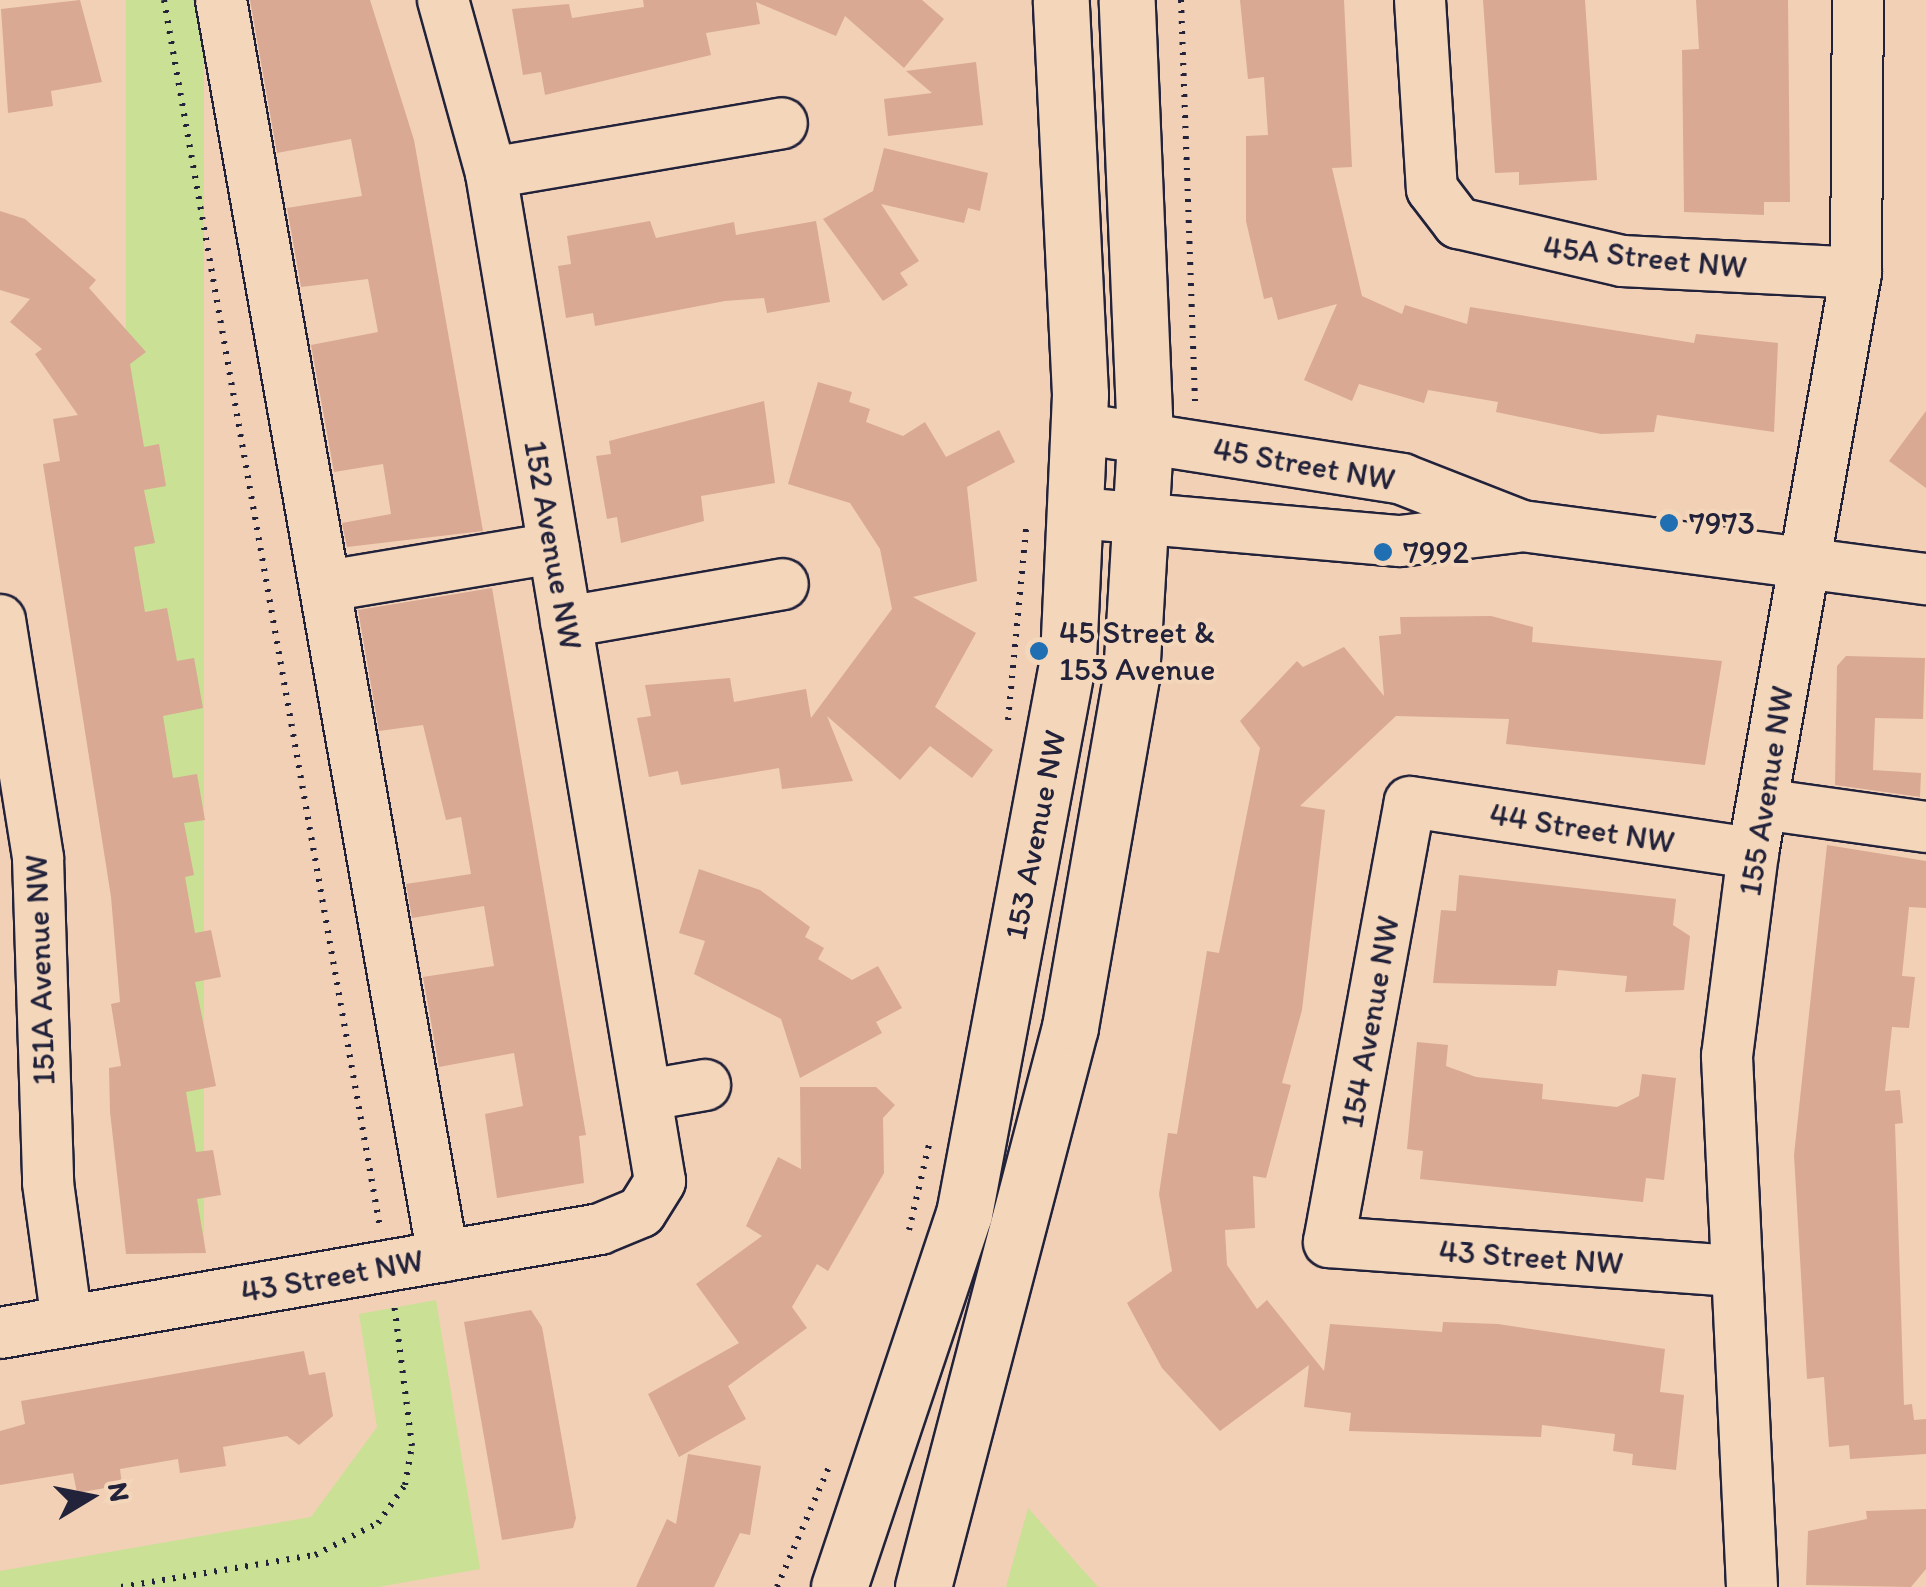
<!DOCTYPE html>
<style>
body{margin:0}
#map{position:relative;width:1926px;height:1587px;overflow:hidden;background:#f2d0b5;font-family:Itim,sans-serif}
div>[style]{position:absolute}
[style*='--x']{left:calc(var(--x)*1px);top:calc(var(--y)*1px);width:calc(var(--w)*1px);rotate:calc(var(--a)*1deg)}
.green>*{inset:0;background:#c9e095;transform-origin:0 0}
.building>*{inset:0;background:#d9a993}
.path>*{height:6px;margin-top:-3px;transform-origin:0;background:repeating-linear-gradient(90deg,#22223b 0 2.5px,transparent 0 10.5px)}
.roads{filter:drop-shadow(2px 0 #22223b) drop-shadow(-2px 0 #22223b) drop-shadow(0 2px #22223b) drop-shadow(0 -2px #22223b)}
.minor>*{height:50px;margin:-25px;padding:0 25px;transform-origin:25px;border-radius:25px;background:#f4d7bb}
.major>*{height:55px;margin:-27.5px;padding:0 27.5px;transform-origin:27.5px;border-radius:27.5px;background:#f4d7bb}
.dots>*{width:28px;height:28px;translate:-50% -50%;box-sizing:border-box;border:5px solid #f4d7bb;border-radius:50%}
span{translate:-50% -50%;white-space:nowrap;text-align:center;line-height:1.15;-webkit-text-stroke:8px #f4d7bb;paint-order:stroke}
.street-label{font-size:32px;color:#22223b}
.poi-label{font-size:32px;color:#22223b}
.left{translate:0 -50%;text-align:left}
.north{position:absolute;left:40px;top:1447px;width:100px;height:100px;-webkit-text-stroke:8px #f4d7bb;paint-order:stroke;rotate:80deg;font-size:28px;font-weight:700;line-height:40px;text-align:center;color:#22223b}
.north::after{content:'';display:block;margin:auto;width:35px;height:45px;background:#22223b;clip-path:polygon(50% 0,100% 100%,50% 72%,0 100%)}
</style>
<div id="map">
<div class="green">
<div style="left:126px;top:0;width:78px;height:1249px"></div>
<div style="clip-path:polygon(436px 1300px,480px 1569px,378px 1587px,0 1587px,0 1571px,311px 1517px,377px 1427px,359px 1314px)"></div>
<div style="clip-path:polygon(1028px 1508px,1098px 1587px,1006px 1587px)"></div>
</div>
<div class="building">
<div style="clip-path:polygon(80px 0,102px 82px,51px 91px,53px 106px,8px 113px,1px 9px)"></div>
<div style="clip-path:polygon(250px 0,370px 0,414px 140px,483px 531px,347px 547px,342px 523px,391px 514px,383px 464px,334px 472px,311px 345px,378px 332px,368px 279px,301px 287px,287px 208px,362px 196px,351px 139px,277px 153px)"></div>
<div style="clip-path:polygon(643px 0,922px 0,944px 19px,904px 68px,845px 16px,836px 36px,756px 2px,760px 24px,706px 33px,711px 55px,545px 95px,541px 72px,523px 75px,512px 9px,569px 4px,572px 18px,644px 7px)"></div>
<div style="clip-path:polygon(1240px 0,1344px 0,1352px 167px,1332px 168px,1362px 296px,1402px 314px,1405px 305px,1467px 324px,1470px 307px,1694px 343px,1696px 334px,1778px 343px,1774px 432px,1657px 415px,1654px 432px,1601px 434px,1496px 412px,1498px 402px,1428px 390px,1424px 403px,1359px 384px,1352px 401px,1304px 380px,1337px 304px,1278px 320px,1272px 297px,1264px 299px,1246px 221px,1246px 136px,1268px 135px,1264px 77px,1248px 79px)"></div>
<div style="clip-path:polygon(1483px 0,1585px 0,1597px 180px,1519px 185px,1519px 172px,1495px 173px)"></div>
<div style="clip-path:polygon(1696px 0,1788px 0,1790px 202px,1764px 202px,1764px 215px,1684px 212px,1682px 50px,1699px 49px)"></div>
<div style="clip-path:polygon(976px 62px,983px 125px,888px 136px,884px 99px,932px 93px,906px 71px)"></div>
<div style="clip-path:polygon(884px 148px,988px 173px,980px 211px,968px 208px,964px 223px,881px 204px,919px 261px,900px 273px,908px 285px,883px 301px,823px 219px,873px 191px)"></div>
<div style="clip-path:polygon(0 211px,25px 219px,96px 280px,89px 288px,146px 352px,130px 364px,144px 447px,159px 444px,166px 486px,144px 490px,155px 543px,134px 547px,145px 612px,167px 608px,177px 661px,194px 658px,203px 708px,163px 716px,173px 778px,197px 774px,205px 820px,184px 823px,194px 875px,185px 877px,195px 933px,211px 930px,221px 977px,195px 982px,216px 1086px,186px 1092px,196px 1152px,213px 1150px,221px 1195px,197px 1199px,206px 1253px,126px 1254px,110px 1112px,109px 1068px,121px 1066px,111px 1004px,120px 1002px,111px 897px,43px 464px,60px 461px,53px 419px,78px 415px,35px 354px,42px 349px,10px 322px,30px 299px,0 290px)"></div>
<div style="clip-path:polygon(650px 221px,656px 238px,734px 222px,736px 235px,816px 221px,830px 302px,767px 313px,764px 298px,725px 301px,595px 326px,593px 313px,566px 318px,558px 266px,571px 264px,567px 236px)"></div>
<div style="clip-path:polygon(818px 382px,852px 392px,849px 402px,870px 409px,866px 422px,903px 436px,925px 422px,946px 457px,999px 430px,1015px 462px,967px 487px,977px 581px,913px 597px,976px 633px,935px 707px,993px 750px,972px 778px,930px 746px,900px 780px,827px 716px,853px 781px,782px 789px,779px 768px,681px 785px,678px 771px,649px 777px,637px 718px,651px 716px,645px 685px,730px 678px,734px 702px,806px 689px,811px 718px,892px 609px,880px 549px,850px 503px,788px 484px)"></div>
<div style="clip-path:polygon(764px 401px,775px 483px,701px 496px,704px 521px,621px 543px,617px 517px,607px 519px,596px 456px,611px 454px,609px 441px)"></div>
<div style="clip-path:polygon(1926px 411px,1926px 488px,1889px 461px)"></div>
<div style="clip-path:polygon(492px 588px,586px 1135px,579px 1136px,584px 1183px,497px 1198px,485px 1114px,523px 1106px,514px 1053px,439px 1067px,423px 977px,494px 966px,484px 906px,412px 918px,406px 884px,471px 874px,461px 817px,446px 820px,423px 725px,379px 731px,358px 610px)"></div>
<div style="clip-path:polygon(1491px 616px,1533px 627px,1532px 642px,1722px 661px,1705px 765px,1506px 744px,1509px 719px,1396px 716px,1300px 806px,1325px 810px,1302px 1010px,1282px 1083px,1291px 1085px,1266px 1178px,1253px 1176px,1255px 1228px,1225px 1230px,1227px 1265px,1257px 1309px,1267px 1300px,1324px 1371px,1330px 1324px,1442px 1332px,1443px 1322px,1498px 1324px,1665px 1349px,1660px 1392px,1684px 1395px,1676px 1470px,1632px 1465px,1633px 1454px,1613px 1451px,1615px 1434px,1542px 1425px,1541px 1437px,1349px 1431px,1351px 1413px,1304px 1407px,1309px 1365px,1220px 1431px,1162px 1368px,1127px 1303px,1172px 1271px,1159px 1194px,1168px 1133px,1177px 1134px,1207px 951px,1219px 953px,1260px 748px,1240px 721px,1297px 661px,1303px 667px,1344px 647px,1384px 696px,1379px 636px,1401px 634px,1400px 617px)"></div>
<div style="clip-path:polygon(1846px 656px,1925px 658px,1923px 719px,1875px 718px,1873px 770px,1921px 773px,1920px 797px,1835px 785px,1837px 666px)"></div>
<div style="clip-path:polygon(1827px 845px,1926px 861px,1926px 908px,1909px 907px,1902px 976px,1915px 977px,1909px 1028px,1892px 1027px,1885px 1091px,1900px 1090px,1903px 1123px,1895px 1124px,1904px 1405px,1912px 1404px,1914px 1420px,1926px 1419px,1926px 1454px,1850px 1459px,1849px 1445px,1829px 1447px,1824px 1377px,1807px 1379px,1794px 1155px)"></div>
<div style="clip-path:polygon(699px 869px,760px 890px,810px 927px,805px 937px,824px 948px,818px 959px,852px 980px,878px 966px,902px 1008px,876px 1022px,882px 1033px,800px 1078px,781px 1019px,694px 974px,705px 941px,679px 933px)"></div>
<div style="clip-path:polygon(1459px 875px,1676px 899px,1673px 925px,1690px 936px,1684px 990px,1625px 992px,1627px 976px,1558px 970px,1556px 986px,1433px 983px,1441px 910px,1456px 911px)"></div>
<div style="clip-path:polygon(1417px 1042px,1448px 1045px,1446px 1066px,1476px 1077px,1543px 1084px,1542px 1099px,1617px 1107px,1639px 1096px,1642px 1074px,1676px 1078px,1664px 1180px,1646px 1178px,1643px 1202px,1420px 1179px,1423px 1151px,1407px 1149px)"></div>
<div style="clip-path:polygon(800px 1087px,876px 1087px,895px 1105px,883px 1118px,884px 1173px,828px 1271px,817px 1264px,792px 1307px,807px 1328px,728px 1386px,746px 1419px,679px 1457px,648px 1394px,739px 1343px,696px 1284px,762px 1236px,746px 1226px,778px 1157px,801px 1169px)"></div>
<div style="clip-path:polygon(531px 1310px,542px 1327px,576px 1518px,573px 1528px,502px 1540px,464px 1322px)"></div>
<div style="clip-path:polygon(304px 1351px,309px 1375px,325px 1372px,333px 1416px,299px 1445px,287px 1436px,223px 1447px,226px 1466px,180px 1473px,178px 1459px,120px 1469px,122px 1485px,77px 1493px,73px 1473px,0 1485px,0 1431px,25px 1424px,21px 1401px)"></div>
<div style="clip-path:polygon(688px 1454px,761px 1466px,750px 1535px,740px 1533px,714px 1587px,636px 1587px,667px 1519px,676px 1524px)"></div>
<div style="clip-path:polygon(1926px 1509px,1926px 1569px,1911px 1587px,1806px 1585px,1808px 1531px,1867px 1519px,1866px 1511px)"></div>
</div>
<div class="path">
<div style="--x:164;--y:0;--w:1247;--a:80.02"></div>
<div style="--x:1181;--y:0;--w:404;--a:88"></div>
<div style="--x:1008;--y:720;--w:193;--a:-84.6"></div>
<div style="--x:909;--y:1230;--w:87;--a:-76.8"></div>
<div style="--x:121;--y:1587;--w:197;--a:-9.4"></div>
<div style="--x:315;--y:1555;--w:71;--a:-26.9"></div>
<div style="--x:378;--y:1523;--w:47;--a:-54.6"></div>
<div style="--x:405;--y:1485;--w:40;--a:-80"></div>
<div style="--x:412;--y:1446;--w:143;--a:-97.2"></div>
<div style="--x:777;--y:1587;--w:129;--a:-66.6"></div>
</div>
<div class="roads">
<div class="minor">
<div style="--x:221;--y:0;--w:1276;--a:79.98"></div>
<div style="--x:1420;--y:0;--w:189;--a:86.4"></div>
<div style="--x:1432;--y:189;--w:43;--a:52.6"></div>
<div style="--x:1458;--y:223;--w:168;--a:13"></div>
<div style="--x:1622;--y:261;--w:234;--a:2.9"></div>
<div style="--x:491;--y:173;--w:295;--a:-9.7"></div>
<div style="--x:1078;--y:428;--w:328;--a:8.9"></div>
<div style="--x:1402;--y:479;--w:129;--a:21.4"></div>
<div style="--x:1522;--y:526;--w:407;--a:7.5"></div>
<div style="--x:1078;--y:513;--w:323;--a:5"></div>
<div style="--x:1400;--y:541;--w:118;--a:-6.8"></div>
<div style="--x:327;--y:586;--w:230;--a:-9.5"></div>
<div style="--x:0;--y:620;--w:241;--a:80.9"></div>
<div style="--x:38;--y:858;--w:325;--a:88.2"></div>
<div style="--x:48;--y:1183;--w:139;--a:82.2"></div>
<div style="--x:566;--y:622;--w:220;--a:-9.9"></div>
<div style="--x:1762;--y:804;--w:166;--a:8"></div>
<div style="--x:648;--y:1095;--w:58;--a:-10"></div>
<div style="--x:1733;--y:1271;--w:405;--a:-175.9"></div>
<div style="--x:1329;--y:1242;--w:447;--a:-79.6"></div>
<div style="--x:1410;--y:802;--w:347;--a:8.5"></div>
<div style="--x:0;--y:1333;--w:609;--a:-9.83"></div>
<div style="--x:600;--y:1229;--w:44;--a:-22.5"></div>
<div style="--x:641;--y:1212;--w:36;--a:-58"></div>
<div style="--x:660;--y:1181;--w:1022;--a:-99.52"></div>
<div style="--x:491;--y:173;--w:180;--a:-105.5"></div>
<div style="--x:1752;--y:1587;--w:532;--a:-92.7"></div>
<div style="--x:1727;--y:1056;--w:205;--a:-82.7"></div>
<div style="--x:1753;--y:853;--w:589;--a:-79.93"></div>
<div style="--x:1856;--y:273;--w:273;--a:-89.6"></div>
</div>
<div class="major">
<div style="--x:839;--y:1587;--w:393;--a:-71.5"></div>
<div style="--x:964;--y:1214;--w:565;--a:-79.39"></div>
<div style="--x:1068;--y:659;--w:265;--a:-87.4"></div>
<div style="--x:1080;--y:394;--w:394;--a:-92.8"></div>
<div style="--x:923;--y:1587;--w:579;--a:-75.29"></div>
<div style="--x:1070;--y:1027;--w:355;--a:-80.1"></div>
<div style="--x:1131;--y:677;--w:239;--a:-86.6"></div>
<div style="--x:1145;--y:438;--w:438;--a:-92.4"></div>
</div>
</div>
<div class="dots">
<div style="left:1669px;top:523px;background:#1f6fb2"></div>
<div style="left:1383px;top:552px;background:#1f6fb2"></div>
<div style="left:1039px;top:651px;background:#1f6fb2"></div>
</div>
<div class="street-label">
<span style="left:1645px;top:257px;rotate:6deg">45A Street NW</span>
<span style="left:1304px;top:464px;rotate:10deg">45 Street NW</span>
<span style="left:553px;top:545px;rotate:80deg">152 Avenue NW</span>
<span style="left:1766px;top:791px;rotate:-81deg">155 Avenue NW</span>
<span style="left:1582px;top:828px;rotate:9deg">44 Street NW</span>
<span style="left:1035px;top:835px;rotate:-79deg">153 Avenue NW</span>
<span style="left:40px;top:970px;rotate:-92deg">151A Avenue NW</span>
<span style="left:1370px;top:1022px;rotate:-80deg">154 Avenue NW</span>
<span style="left:1531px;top:1257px;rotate:4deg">43 Street NW</span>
<span style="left:332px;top:1276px;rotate:-10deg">43 Street NW</span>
</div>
<div class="poi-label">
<span class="left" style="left:1689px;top:523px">7973</span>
<span class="left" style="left:1403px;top:552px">7992</span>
<span class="left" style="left:1059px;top:651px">45 Street &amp;<br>153 Avenue</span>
</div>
<div class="north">N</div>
</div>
